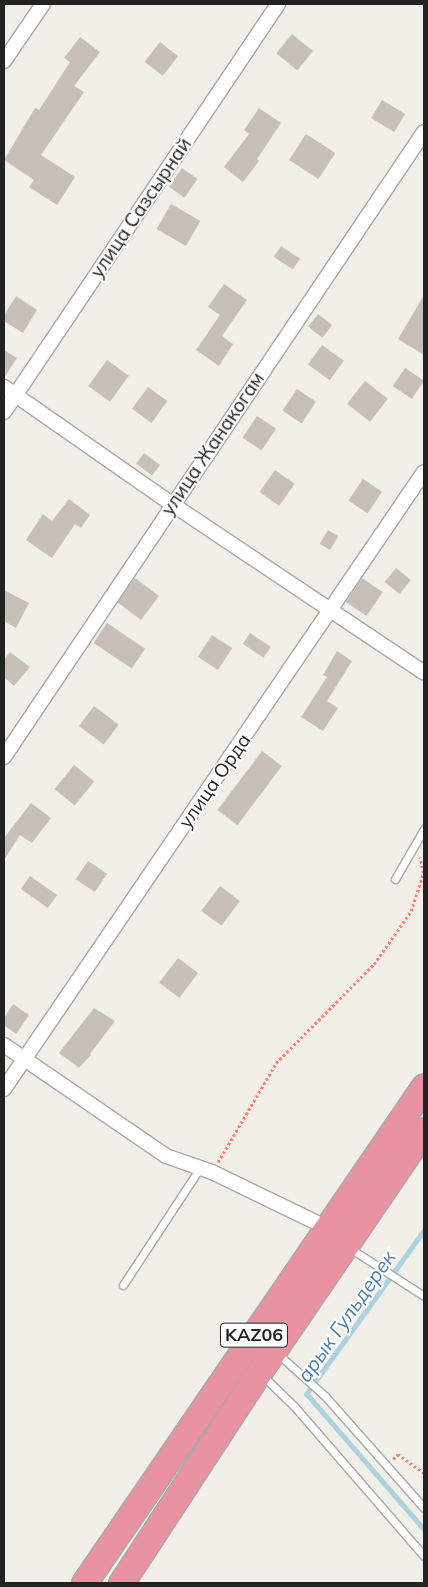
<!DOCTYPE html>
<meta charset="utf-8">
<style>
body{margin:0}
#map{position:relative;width:428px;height:1587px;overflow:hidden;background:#f2efe9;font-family:Mulish,sans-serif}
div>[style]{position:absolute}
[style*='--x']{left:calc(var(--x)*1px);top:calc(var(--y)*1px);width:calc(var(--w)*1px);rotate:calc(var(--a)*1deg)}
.stream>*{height:4.5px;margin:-2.25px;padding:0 2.25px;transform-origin:2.25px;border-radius:2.25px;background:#aad3df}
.building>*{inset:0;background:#c7bfb8;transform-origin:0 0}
.path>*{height:2.5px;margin-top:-1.25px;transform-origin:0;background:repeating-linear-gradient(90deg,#fa8072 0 2.5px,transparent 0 5px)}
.roads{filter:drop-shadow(1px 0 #a9a9a9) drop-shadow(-1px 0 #a9a9a9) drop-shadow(0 1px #a9a9a9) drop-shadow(0 -1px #a9a9a9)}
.lane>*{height:7px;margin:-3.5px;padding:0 3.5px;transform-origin:3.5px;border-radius:3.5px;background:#fff}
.street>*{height:14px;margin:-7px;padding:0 7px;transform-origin:7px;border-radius:7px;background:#fff}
.highway>*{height:25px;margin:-12.5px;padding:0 12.5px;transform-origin:12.5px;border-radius:12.5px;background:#e892a2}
span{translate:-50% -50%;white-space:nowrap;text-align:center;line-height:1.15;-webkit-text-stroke:4px #fff;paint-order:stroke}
.shield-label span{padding:1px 4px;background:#fff;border:1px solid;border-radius:4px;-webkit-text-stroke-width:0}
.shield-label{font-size:18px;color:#222;font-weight:700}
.street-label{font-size:19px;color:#222}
.water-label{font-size:20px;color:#4a7aab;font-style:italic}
.frame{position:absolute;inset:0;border:5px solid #222;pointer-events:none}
</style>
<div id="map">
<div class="stream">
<div style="--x:424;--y:1231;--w:201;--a:125.7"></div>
<div style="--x:307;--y:1394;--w:179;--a:49.1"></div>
</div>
<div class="building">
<div style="left:292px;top:34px;width:27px;height:25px;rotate:39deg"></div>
<div style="clip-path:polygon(80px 37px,100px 52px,74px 86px,84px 92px,41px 155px,75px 177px,57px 205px,29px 187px,34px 180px,4px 160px,35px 108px,39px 110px,70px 62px,64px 58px)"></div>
<div style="left:160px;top:42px;width:23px;height:25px;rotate:38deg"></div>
<div style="left:382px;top:100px;width:27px;height:21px;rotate:31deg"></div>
<div style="clip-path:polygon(259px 108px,281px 123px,257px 159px,259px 161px,243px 182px,224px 167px,249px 134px,244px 130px)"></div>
<div style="left:306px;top:134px;width:35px;height:31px;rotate:33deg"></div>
<div style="left:182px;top:168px;width:19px;height:23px;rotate:35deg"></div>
<div style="left:171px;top:204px;width:34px;height:29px;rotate:30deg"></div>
<div style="left:281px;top:246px;width:23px;height:13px;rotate:34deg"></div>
<div style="clip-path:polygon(224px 284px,247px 300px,222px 336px,233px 344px,219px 366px,196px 350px,220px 315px,208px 307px)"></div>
<div style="clip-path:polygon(424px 295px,424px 355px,398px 339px)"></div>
<div style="clip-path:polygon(16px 296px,37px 310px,23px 333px,4px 321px,4px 315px)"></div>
<div style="left:318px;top:314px;width:18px;height:16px;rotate:38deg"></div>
<div style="left:322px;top:345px;width:27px;height:24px;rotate:36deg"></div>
<div style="clip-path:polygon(4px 350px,17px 358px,4px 378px)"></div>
<div style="left:107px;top:360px;width:27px;height:32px;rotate:36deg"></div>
<div style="left:405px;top:368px;width:23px;height:22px;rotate:34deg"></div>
<div style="left:365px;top:381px;width:29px;height:29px;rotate:38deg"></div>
<div style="left:148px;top:387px;width:24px;height:27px;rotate:36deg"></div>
<div style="left:297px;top:389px;width:23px;height:26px;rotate:34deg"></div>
<div style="left:257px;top:416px;width:23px;height:26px;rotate:34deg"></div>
<div style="left:144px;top:453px;width:20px;height:13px;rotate:37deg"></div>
<div style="left:275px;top:470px;width:24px;height:27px;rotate:35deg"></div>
<div style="left:363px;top:479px;width:23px;height:26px;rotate:34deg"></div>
<div style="clip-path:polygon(69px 499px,90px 515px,81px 528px,75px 524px,52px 558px,26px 540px,43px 514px,52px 521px)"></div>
<div style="left:328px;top:530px;width:12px;height:16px;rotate:31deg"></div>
<div style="left:396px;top:568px;width:19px;height:18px;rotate:39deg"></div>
<div style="left:135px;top:578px;width:30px;height:30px;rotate:37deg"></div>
<div style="left:362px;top:578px;width:25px;height:29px;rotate:34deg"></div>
<div style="clip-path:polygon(4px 590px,29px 603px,16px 628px,4px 621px)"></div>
<div style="left:107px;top:623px;width:46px;height:24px;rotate:34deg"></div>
<div style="left:250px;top:633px;width:25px;height:13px;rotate:34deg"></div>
<div style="left:212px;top:635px;width:24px;height:26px;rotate:33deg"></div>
<div style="clip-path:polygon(337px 651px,352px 661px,327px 701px,338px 708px,323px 731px,301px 717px,327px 677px,323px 675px)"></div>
<div style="clip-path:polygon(10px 652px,30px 667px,14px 686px,4px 677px,4px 660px)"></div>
<div style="left:94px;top:706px;width:31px;height:25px;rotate:37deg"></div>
<div style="left:262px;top:751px;width:25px;height:74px;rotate:37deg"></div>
<div style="left:74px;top:765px;width:26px;height:31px;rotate:39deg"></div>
<div style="clip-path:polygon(31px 803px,51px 818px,32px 843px,20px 835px,4px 860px,4px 838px)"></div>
<div style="left:88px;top:861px;width:23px;height:22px;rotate:34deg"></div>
<div style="left:30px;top:876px;width:33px;height:16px;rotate:35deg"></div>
<div style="left:220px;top:886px;width:25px;height:31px;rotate:37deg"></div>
<div style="left:178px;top:958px;width:25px;height:31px;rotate:37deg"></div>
<div style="clip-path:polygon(13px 1004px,29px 1015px,16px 1034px,4px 1025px,4px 1018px)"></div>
<div style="clip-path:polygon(94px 1008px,115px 1021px,90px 1054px,91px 1055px,79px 1068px,59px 1053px)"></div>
</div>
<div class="path">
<div style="--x:218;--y:1162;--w:115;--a:-59.6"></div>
<div style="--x:276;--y:1063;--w:139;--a:-45.3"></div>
<div style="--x:374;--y:964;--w:65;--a:-55.1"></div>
<div style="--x:411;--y:911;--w:40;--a:-72"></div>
<div style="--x:423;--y:873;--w:16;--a:-101"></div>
<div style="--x:393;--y:1459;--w:7;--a:-45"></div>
<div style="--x:398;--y:1454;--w:32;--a:36"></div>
</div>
<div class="roads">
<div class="lane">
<div style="--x:395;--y:879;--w:58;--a:-59.9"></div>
<div style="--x:348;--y:1247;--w:90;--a:32.8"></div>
<div style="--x:123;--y:1285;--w:140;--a:-56.7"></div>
<div style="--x:278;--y:1354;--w:63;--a:41.8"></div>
<div style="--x:325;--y:1396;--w:149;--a:48.5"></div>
<div style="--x:263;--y:1376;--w:43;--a:44.1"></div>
<div style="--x:294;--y:1406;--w:198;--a:49.1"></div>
</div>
<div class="street">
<div style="--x:4;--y:61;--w:69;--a:-55.6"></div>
<div style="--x:4;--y:387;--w:205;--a:34.9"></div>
<div style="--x:172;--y:504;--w:303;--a:33.8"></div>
<div style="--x:4;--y:412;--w:491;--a:-56.1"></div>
<div style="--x:4;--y:757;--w:753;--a:-56.1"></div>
<div style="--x:4;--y:1045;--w:196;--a:34.4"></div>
<div style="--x:166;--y:1156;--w:49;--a:19.2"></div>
<div style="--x:212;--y:1172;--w:129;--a:25.8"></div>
<div style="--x:4;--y:1089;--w:746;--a:-55.76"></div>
</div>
<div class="highway">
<div style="--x:84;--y:1583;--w:602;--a:-55.62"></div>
<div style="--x:121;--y:1583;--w:252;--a:-56.8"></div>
<div style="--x:259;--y:1372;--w:293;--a:-55.7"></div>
</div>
</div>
<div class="shield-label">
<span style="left:254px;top:1335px">KАZ06</span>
</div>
<div class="street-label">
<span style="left:141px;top:208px;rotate:-56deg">улица Сазсырнай</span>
<span style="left:213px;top:444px;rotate:-56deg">улица Жанакогам</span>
<span style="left:215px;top:781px;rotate:-55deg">улица Орда</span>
</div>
<div class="water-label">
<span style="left:346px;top:1316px;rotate:-55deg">арык Гульдерек</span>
</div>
<div class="frame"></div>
</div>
